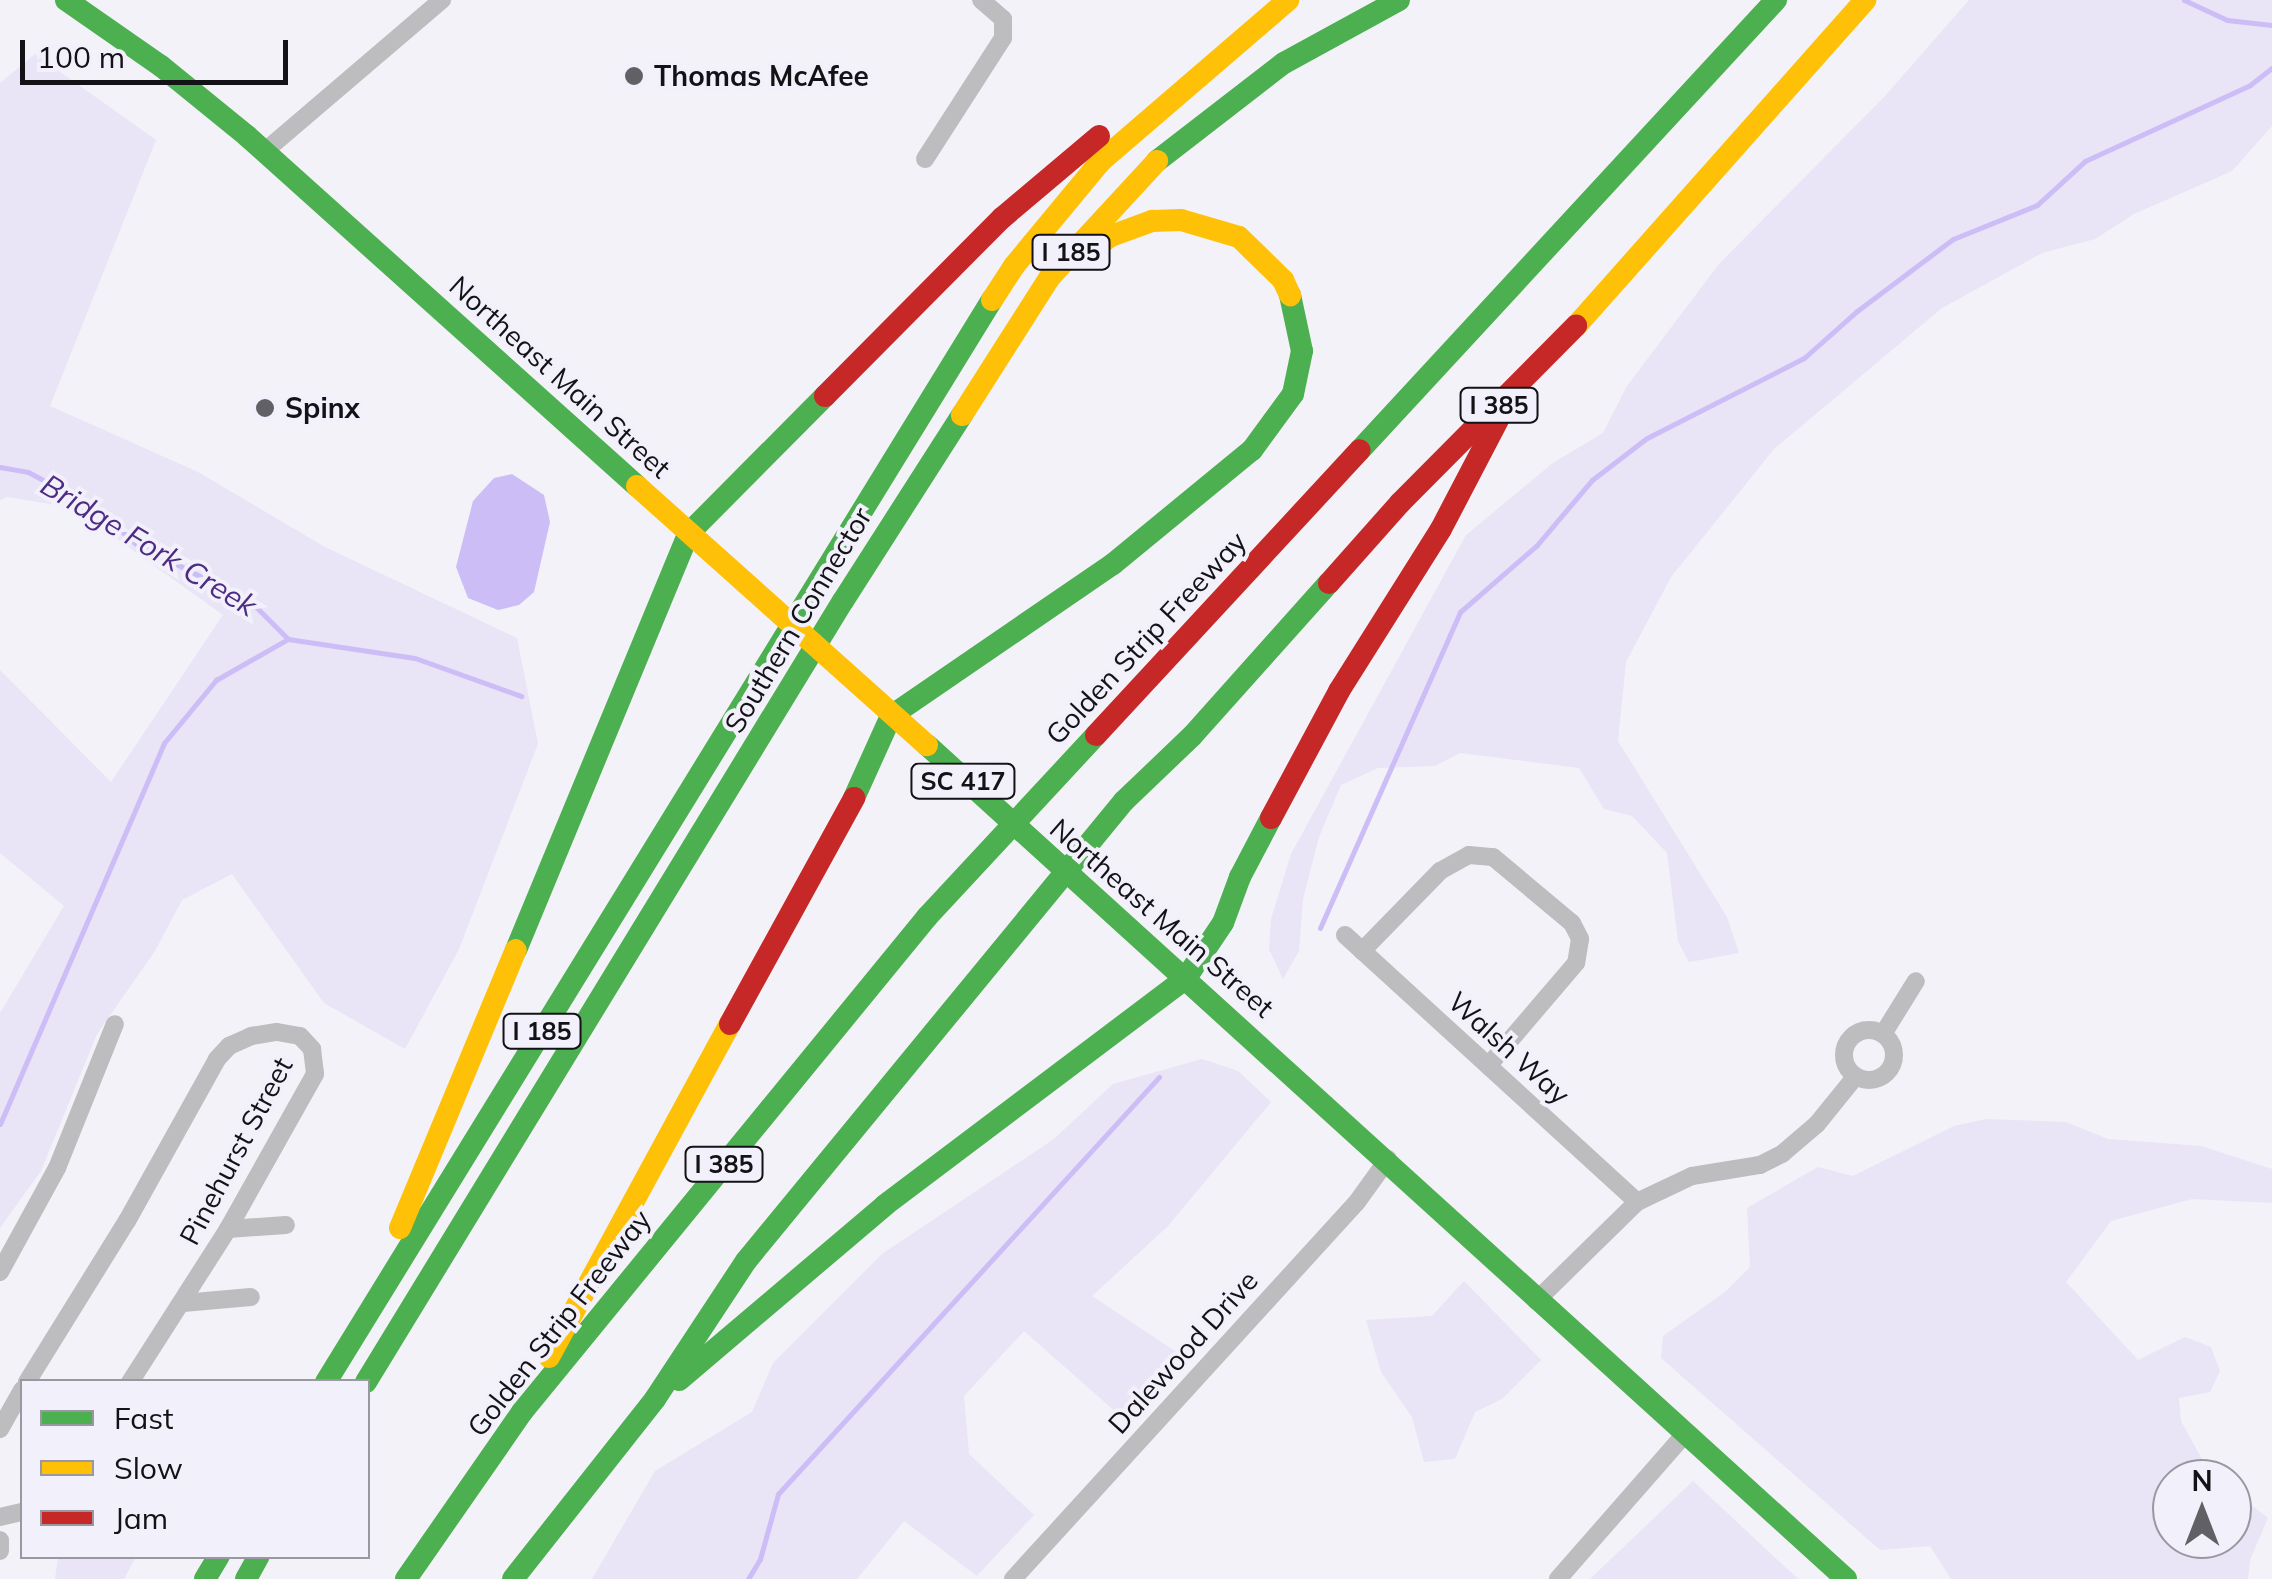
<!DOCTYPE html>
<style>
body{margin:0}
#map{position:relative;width:2272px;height:1579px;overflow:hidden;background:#f3f2f8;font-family:Mulish,sans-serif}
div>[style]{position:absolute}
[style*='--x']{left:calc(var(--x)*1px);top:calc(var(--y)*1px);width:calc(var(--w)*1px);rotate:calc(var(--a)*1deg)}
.green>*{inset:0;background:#e9e4f6}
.water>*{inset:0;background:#ccbdf7}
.stream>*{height:5px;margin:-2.5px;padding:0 2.5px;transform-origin:2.5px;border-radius:2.5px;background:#ccbdf7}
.street>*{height:18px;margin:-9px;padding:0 9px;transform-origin:9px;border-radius:9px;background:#bdbcbe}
.street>.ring{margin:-9px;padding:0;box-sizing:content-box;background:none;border:18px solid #bdbcbe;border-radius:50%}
.fast>*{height:22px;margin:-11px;padding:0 11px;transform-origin:11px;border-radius:11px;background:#4caf50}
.slow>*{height:22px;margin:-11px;padding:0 11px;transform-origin:11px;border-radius:11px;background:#ffc107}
.jam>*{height:22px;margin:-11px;padding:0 11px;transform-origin:11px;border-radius:11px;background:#c62828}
.dots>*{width:28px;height:28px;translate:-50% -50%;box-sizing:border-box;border:5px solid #f2f0fa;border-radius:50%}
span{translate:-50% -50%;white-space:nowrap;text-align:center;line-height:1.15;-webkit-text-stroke:8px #f2f0fa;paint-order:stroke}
.shield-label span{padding:2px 8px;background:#f2f0fa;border:2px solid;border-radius:8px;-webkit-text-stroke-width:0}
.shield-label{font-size:25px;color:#131216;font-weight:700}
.poi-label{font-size:28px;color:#131216;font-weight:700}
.left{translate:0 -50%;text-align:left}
.street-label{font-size:28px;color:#131216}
.water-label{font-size:30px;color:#4e2c86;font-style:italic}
.legend{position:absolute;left:20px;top:1379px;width:350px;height:180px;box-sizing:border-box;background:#f2f0fa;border:2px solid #99979f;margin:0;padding:12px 18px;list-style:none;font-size:30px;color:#131216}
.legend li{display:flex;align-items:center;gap:20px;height:50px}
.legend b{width:50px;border:2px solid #99979f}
.north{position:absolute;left:2152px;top:1459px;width:100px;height:100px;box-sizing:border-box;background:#f2f0fa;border:2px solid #99979f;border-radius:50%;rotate:0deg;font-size:28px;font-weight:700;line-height:40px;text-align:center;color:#131216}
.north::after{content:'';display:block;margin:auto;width:35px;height:45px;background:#616065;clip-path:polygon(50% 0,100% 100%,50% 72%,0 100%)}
.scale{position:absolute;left:20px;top:40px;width:268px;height:45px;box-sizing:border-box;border:5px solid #131216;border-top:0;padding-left:12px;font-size:30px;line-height:35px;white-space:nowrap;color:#131216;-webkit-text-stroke:8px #f2f0fa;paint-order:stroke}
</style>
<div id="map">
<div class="green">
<div style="clip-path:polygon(1969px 0,2272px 0,2272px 126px,2232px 171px,2134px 214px,2095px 239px,2042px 253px,1942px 308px,1774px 449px,1671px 577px,1626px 662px,1618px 741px,1727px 917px,1739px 953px,1689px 962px,1678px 941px,1667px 853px,1632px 816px,1604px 809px,1579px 768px,1460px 753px,1435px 766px,1378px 768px,1341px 785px,1319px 837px,1303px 899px,1299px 951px,1283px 979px,1269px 949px,1271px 919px,1291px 854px,1466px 535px,1553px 463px,1603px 433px,1627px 386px,1719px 264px,1885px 96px)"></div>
<div style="clip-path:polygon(35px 54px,156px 140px,50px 406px,198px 472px,325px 547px,517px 638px,538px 744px,459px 949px,405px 1049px,324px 1003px,232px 874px,182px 900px,155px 951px,97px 1034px,41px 1171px,0 1228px,0 1013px,64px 906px,0 853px,0 670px,111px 782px,223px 615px,74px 508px,7px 497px,0 500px,0 83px)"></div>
<div style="clip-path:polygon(1202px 1059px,1238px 1071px,1271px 1102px,1168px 1226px,1092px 1296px,1181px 1355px,1126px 1421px,1024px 1331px,964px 1396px,969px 1454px,1034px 1515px,977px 1576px,904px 1521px,857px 1579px,592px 1579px,655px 1471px,752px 1412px,773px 1363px,882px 1254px,1054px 1139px,1113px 1084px)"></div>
<div style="clip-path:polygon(1986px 1119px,2066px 1122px,2108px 1139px,2201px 1146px,2272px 1169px,2272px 1203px,2192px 1199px,2111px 1221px,2066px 1282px,2138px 1360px,2185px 1337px,2211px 1347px,2220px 1371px,2210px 1392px,2179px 1398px,2181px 1421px,2209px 1472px,2218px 1479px,2172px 1479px,2172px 1539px,2232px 1539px,2232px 1490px,2268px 1518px,2250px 1560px,2248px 1579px,1951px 1579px,1930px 1546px,1880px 1550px,1661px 1358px,1663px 1336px,1725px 1292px,1750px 1267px,1747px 1208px,1818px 1167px,1853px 1176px,1954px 1126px)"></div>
<div style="clip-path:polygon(1464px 1281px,1541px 1360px,1502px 1399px,1475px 1412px,1455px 1459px,1424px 1462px,1412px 1417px,1381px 1372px,1366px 1320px,1432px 1316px)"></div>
<div style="clip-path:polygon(1693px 1481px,1798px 1579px,1590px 1579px)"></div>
<div style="clip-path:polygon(58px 1557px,58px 1556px,136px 1557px,124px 1579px,55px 1579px)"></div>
</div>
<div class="water">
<div style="clip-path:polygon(512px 474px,544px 495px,550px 522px,534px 592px,519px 605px,498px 610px,468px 598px,456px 567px,473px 501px,494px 478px)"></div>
</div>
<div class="stream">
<div style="--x:2184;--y:0;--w:47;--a:24.9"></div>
<div style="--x:2227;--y:20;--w:45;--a:6.3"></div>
<div style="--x:0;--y:467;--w:28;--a:10"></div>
<div style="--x:28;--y:472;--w:75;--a:27.9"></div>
<div style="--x:94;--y:507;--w:55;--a:41.3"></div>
<div style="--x:135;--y:543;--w:130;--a:27"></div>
<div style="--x:251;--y:602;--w:52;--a:45"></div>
<div style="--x:288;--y:639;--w:128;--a:8.5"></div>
<div style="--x:415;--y:658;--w:113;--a:19.7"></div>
<div style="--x:1320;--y:928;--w:346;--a:-66.1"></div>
<div style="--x:1460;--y:612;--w:102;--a:-41"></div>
<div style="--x:1537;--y:545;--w:85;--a:-49.8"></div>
<div style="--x:1592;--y:480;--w:69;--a:-37.4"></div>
<div style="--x:1647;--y:438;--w:176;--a:-27"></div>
<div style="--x:1804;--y:358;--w:71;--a:-41.6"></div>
<div style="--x:1857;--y:311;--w:120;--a:-36.9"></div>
<div style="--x:1953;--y:239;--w:91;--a:-22"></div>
<div style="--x:2037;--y:205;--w:65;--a:-42.5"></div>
<div style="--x:2085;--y:161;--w:182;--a:-24.7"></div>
<div style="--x:2250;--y:85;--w:28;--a:-38"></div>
<div style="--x:0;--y:1124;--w:415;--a:-66.7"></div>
<div style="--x:164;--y:743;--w:82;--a:-50.5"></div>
<div style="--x:216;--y:680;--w:83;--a:-29.7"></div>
<div style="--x:748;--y:1579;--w:23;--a:-59"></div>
<div style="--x:760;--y:1559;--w:67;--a:-74.5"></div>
<div style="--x:778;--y:1494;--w:565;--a:-47.58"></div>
</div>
<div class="street">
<div style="--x:265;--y:151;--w:233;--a:-40.5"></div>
<div style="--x:925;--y:159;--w:144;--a:-57.2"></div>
<div style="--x:1003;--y:38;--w:19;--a:-90"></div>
<div style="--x:1003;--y:19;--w:29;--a:-139"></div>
<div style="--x:1345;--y:935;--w:396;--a:42.4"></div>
<div style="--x:1362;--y:951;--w:112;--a:-45.7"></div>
<div style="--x:1440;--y:871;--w:33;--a:-29"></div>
<div style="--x:1469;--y:855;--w:24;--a:5"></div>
<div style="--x:1493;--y:857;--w:103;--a:39.9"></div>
<div style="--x:1572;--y:923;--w:18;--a:63"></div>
<div style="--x:1580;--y:939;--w:24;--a:99"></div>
<div style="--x:1576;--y:963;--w:135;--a:130.5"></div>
<div class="ring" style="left:1844px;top:1030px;width:32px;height:32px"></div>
<div style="--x:1883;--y:1034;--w:62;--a:-58.1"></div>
<div style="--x:228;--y:1229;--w:58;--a:-3.9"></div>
<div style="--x:0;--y:1272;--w:119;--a:-61.3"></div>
<div style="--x:57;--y:1168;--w:155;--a:-68.1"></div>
<div style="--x:1536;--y:1301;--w:141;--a:-44.4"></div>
<div style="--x:1637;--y:1202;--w:61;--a:-25.3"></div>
<div style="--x:1692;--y:1176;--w:69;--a:-9.2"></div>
<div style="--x:1760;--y:1165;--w:25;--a:-27"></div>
<div style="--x:1782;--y:1154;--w:46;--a:-40.6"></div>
<div style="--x:1817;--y:1124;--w:60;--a:-51"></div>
<div style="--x:183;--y:1303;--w:68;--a:-5"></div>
<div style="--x:27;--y:1382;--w:190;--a:-58.2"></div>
<div style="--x:127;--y:1221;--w:185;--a:-60.9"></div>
<div style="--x:217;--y:1059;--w:18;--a:-47"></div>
<div style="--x:229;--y:1046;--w:24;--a:-24"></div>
<div style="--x:251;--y:1036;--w:26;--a:-9"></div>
<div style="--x:277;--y:1032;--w:23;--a:10"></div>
<div style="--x:300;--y:1036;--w:18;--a:47"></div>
<div style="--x:312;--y:1049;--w:25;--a:83"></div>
<div style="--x:315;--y:1074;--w:178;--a:119.3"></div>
<div style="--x:228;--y:1229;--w:182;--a:122.6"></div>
<div style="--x:0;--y:1429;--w:45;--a:-60.6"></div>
<div style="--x:0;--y:1517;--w:23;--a:-13"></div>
<div style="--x:0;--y:1540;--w:11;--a:90"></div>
<div style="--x:1013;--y:1579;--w:510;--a:-47.62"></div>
<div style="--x:1357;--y:1202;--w:53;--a:-54.2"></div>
<div style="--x:1558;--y:1579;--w:193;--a:-48.8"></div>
</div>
<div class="fast">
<div style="--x:66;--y:0;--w:116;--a:34.8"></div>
<div style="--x:161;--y:66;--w:111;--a:39.1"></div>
<div style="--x:247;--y:136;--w:524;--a:41.91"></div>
<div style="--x:1157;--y:161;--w:160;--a:-37.7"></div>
<div style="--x:1284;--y:63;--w:131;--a:-28.7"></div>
<div style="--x:1360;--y:450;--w:613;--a:-47.25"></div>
<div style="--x:927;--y:745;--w:1241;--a:42.22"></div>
<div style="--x:854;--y:798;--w:90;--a:-65.7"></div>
<div style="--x:891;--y:716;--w:269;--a:-34.4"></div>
<div style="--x:1113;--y:564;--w:180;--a:-39.4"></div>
<div style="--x:1252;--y:450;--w:69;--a:-53.8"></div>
<div style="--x:1293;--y:394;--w:44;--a:-78.2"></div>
<div style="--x:1302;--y:351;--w:57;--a:-102.1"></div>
<div style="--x:516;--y:950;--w:451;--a:-67.5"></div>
<div style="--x:689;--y:533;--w:193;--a:-45.2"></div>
<div style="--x:679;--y:1380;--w:270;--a:-40.3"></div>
<div style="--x:885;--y:1205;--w:377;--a:-37"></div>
<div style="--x:1186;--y:978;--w:66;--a:-56.1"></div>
<div style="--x:1223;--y:923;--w:49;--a:-69.7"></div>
<div style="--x:1240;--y:877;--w:67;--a:-62.3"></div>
<div style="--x:326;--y:1382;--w:1271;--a:-58.39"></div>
<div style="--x:366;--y:1382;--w:915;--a:-58.59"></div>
<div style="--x:843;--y:601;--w:221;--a:-57.4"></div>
<div style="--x:205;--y:1579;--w:27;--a:-59"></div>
<div style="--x:246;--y:1579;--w:26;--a:-61"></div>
<div style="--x:406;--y:1579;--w:203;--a:-55.2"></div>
<div style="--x:522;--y:1412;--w:640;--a:-50.71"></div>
<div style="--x:927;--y:917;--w:248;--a:-47.1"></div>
<div style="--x:513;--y:1579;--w:229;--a:-51.7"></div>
<div style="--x:655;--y:1399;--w:165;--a:-56.6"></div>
<div style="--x:746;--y:1261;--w:595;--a:-50.59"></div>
<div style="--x:1124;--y:801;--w:94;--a:-43.7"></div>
<div style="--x:1192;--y:736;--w:205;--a:-48.2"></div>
</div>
<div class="slow">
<div style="--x:1080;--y:259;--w:39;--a:-37"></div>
<div style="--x:1111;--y:236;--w:44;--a:-20.1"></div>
<div style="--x:1152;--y:221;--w:29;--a:-2"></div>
<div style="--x:1181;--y:220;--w:60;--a:16.3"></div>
<div style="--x:1239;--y:237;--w:62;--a:44.3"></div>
<div style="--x:1283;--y:280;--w:17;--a:65"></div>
<div style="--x:992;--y:300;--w:40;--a:-57.1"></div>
<div style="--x:1014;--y:266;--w:136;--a:-50.4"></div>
<div style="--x:1101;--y:161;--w:247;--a:-40.7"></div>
<div style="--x:1576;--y:326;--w:436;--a:-48.4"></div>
<div style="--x:962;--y:415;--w:164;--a:-57.5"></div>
<div style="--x:1050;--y:277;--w:158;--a:-47.3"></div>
<div style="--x:637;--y:486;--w:389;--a:41.8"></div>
<div style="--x:400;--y:1228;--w:301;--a:-67.4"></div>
<div style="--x:549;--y:1357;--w:379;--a:-61.5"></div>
</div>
<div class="jam">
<div style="--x:825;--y:396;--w:251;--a:-45.2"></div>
<div style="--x:1002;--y:218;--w:127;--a:-40.2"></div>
<div style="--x:1329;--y:583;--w:107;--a:-48.4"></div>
<div style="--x:1400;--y:503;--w:250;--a:-45.2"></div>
<div style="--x:1096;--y:735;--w:388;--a:-47.2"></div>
<div style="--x:1271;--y:818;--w:144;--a:-61.8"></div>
<div style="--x:1339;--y:691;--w:191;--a:-57.8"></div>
<div style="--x:1441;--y:529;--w:123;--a:-62.4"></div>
<div style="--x:730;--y:1024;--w:258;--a:-61.2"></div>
</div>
<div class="dots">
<div style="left:634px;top:76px;background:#616065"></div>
<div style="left:265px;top:408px;background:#616065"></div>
</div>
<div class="shield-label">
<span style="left:1071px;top:252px">I 185</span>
<span style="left:1499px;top:405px">I 385</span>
<span style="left:963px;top:781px">SC 417</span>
<span style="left:542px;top:1031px">I 185</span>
<span style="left:724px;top:1164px">I 385</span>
</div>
<div class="poi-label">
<span class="left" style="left:654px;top:76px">Thomas McAfee</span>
<span class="left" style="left:285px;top:408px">Spinx</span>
</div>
<div class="street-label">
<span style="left:560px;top:377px;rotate:42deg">Northeast Main Street</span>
<span style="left:798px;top:620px;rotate:-59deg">Southern Connector</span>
<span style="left:1146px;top:638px;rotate:-47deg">Golden Strip Freeway</span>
<span style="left:1162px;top:918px;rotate:41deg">Northeast Main Street</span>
<span style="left:1509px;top:1048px;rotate:42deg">Walsh Way</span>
<span style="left:236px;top:1151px;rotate:-62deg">Pinehurst Street</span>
<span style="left:559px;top:1323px;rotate:-52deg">Golden Strip Freeway</span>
<span style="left:1183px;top:1352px;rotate:-48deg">Dalewood Drive</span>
</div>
<div class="water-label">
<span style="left:149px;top:545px;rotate:31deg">Bridge Fork Creek</span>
</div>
<ul class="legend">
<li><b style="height:12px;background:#4caf50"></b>Fast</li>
<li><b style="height:12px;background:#ffc107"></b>Slow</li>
<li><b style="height:12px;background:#c62828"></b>Jam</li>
</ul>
<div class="north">N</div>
<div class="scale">100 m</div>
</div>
